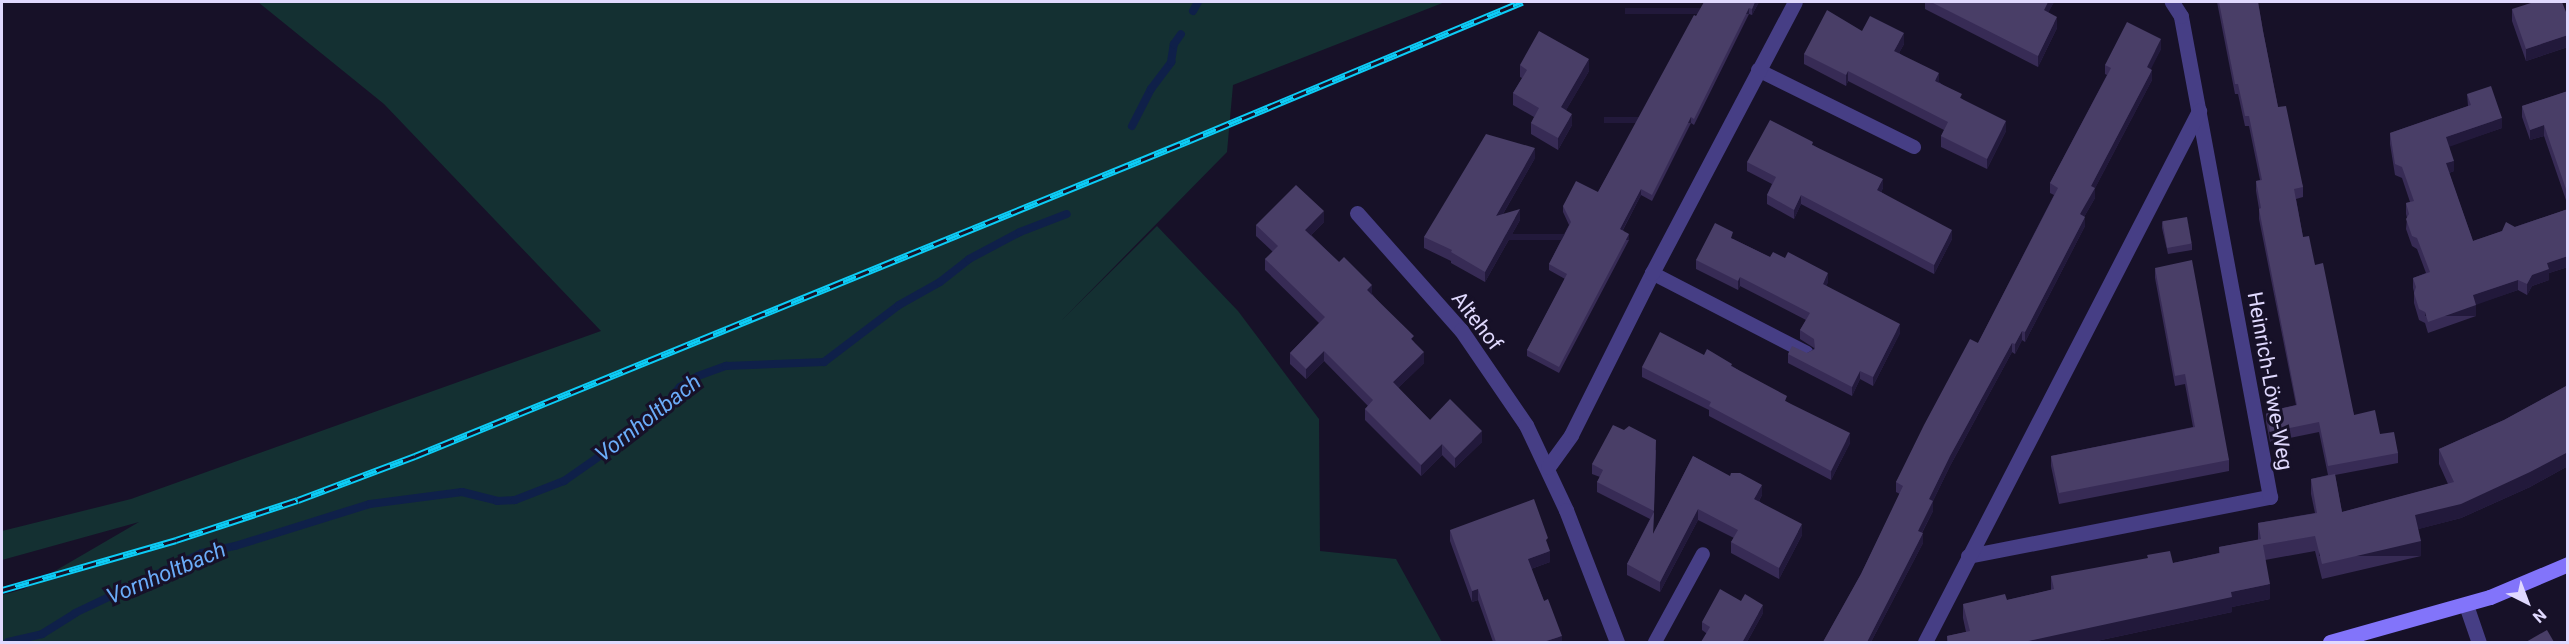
<!DOCTYPE html>
<meta charset="utf-8">
<style>
body{margin:0}
#map{position:relative;width:2569px;height:644px;overflow:hidden;background:#171128;font-family:Roboto,sans-serif}
div>[style]{position:absolute}
[style*='--x']{left:calc(var(--x)*1px);top:calc(var(--y)*1px);width:calc(var(--w)*1px);rotate:calc(var(--a)*1deg)}
.green>*{inset:0;background:#143032}
.stream>*{height:8px;margin:-4px;padding:0 4px;transform-origin:4px;border-radius:4px;background:#0f2049}
.lane>*{height:14px;margin:-7px;padding:0 7px;transform-origin:7px;border-radius:7px;background:#463e85}
.street>*{height:15px;margin:-7.5px;padding:0 7.5px;transform-origin:7.5px;border-radius:7.5px;background:#463e85}
.secondary>*{height:15px;margin:-7.5px;padding:0 7.5px;transform-origin:7.5px;border-radius:7.5px;background:#8274fa}
.rail>*{height:7px;margin-top:-3.5px;transform-origin:0;background:repeating-linear-gradient(90deg,#171128 0 14px,#0dccf6 0 28px);box-sizing:border-box;border-block:2px solid #0dccf6}
.wall>*{inset:0;background:#372b55}
.shaded-wall>*{inset:0;background:#22193b;transform-origin:0 0}
.building>*{inset:0;background:#493e67;transform-origin:0 0}
span{translate:-50% -50%;white-space:nowrap;text-align:center;line-height:1.15;-webkit-text-stroke:6px #171128;paint-order:stroke}
.street-label{font-size:21px;color:#e0d9fe}
.water-label{font-size:22px;color:#6bacf9;font-style:italic}
.frame{position:absolute;inset:0;border:3px solid #e0d9fe;pointer-events:none}
.north{position:absolute;left:2497px;top:572px;width:60px;height:60px;-webkit-text-stroke:4px #171128;paint-order:stroke;rotate:138deg;font-size:16px;font-weight:700;line-height:24px;text-align:center;color:#e0d9fe}
.north::after{content:'';display:block;margin:auto;width:21px;height:27px;background:#e0d9fe;clip-path:polygon(50% 0,100% 100%,50% 72%,0 100%)}
</style>
<div id="map">
<div class="green">
<div style="clip-path:polygon(258px 2px,1445px 2px,1233px 85px,1227px 152px,1062px 320px,1157px 226px,1238px 311px,1319px 419px,1320px 551px,1396px 559px,1442px 642px,2px 642px,2px 595px,24px 589px,139px 522px,2px 560px,2px 531px,131px 499px,601px 331px,384px 104px)"></div>
</div>
<div class="stream">
<div style="--x:1193;--y:11;--w:10;--a:-61"></div>
<div style="--x:1132;--y:126;--w:42;--a:-62.8"></div>
<div style="--x:1151;--y:89;--w:34;--a:-53"></div>
<div style="--x:1171;--y:62;--w:18;--a:-81"></div>
<div style="--x:1174;--y:44;--w:12;--a:-55"></div>
<div style="--x:8;--y:642;--w:35;--a:-13"></div>
<div style="--x:42;--y:634;--w:39;--a:-32"></div>
<div style="--x:75;--y:613;--w:140;--a:-25.3"></div>
<div style="--x:202;--y:553;--w:34;--a:-12"></div>
<div style="--x:235;--y:546;--w:141;--a:-17.3"></div>
<div style="--x:370;--y:504;--w:93;--a:-7.4"></div>
<div style="--x:462;--y:492;--w:36;--a:14"></div>
<div style="--x:497;--y:501;--w:18;--a:-3"></div>
<div style="--x:515;--y:500;--w:53;--a:-21.2"></div>
<div style="--x:564;--y:481;--w:110;--a:-35"></div>
<div style="--x:654;--y:418;--w:40;--a:-50"></div>
<div style="--x:680;--y:387;--w:21;--a:-31"></div>
<div style="--x:698;--y:376;--w:30;--a:-20"></div>
<div style="--x:726;--y:366;--w:98;--a:-2.3"></div>
<div style="--x:824;--y:362;--w:94;--a:-37.2"></div>
<div style="--x:899;--y:305;--w:47;--a:-29.3"></div>
<div style="--x:940;--y:282;--w:37;--a:-38"></div>
<div style="--x:969;--y:259;--w:58;--a:-27.9"></div>
<div style="--x:1020;--y:232;--w:50;--a:-21"></div>
</div>
<div class="lane">
<div style="--x:1758;--y:70;--w:174;--a:26.3"></div>
<div style="--x:1652;--y:273;--w:174;--a:27.3"></div>
<div style="--x:1655;--y:642;--w:100;--a:-61.4"></div>
</div>
<div class="street">
<div style="--x:1357;--y:213;--w:157;--a:48.4"></div>
<div style="--x:1461;--y:330;--w:115;--a:55.6"></div>
<div style="--x:1526;--y:425;--w:94;--a:64.8"></div>
<div style="--x:1566;--y:510;--w:142;--a:68.9"></div>
<div style="--x:1548;--y:467;--w:39;--a:-54"></div>
<div style="--x:1571;--y:435;--w:181;--a:-63.4"></div>
<div style="--x:1652;--y:273;--w:306;--a:-62.2"></div>
<div style="--x:1968;--y:556;--w:308;--a:-11.1"></div>
<div style="--x:2270;--y:497;--w:489;--a:-100.5"></div>
<div style="--x:2181;--y:16;--w:17;--a:-123"></div>
<div style="--x:2466;--y:605;--w:39;--a:71"></div>
<div style="--x:1925;--y:642;--w:598;--a:-62.71"></div>
</div>
<div class="secondary">
<div style="--x:2330;--y:642;--w:166;--a:-15.7"></div>
<div style="--x:2490;--y:597;--w:85;--a:-22.9"></div>
</div>
<div class="rail">
<div style="--x:2;--y:590;--w:181;--a:-16"></div>
<div style="--x:176;--y:540;--w:128;--a:-18.2"></div>
<div style="--x:298;--y:500;--w:125;--a:-20.6"></div>
<div style="--x:415;--y:456;--w:837;--a:-22.18"></div>
<div style="--x:1190;--y:140;--w:360;--a:-22.6"></div>
</div>
<div class="wall">
<div style="clip-path:polygon(1759px 2px,1752px 15px,1749px 14px,1694px 125px,1691px 123px,1652px 201px,1641px 195px,1623px 230px,1629px 240px,1559px 373px,1527px 356px,1527px 350px,1565px 279px,1549px 270px,1549px 264px,1569px 225px,1563px 212px,1563px 206px,1598px 192px,1696px 16px)"></div>
<div style="clip-path:polygon(1922px 2px,2054px 2px,2048px 12px,2057px 28px,2038px 67px,1925px 9px,1925px 3px)"></div>
<div style="clip-path:polygon(2217px 2px,2258px 2px,2263px 31px,2278px 107px,2303px 187px,2303px 197px,2296px 199px,2303px 237px,2315px 265px,2354px 415px,2380px 434px,2398px 453px,2398px 463px,2335px 475px,2342px 512px,2448px 484px,2439px 464px,2439px 449px,2504px 420px,2568px 385px,2568px 466px,2530px 487px,2461px 518px,2418px 529px,2421px 556px,2322px 579px,2315px 551px,2265px 560px,2270px 599px,2232px 607px,2232px 612px,2092px 642px,1947px 642px,1947px 636px,1966px 632px,1963px 618px,1963px 604px,2007px 600px,2051px 590px,2051px 576px,2173px 563px,2219px 553px,2219px 547px,2258px 540px,2258px 523px,2315px 513px,2311px 494px,2311px 479px,2328px 475px,2319px 432px,2270px 442px,2266px 422px,2266px 412px,2296px 405px,2259px 219px,2259px 209px,2256px 191px,2256px 181px,2260px 180px,2249px 126px,2245px 126px,2238px 94px,2235px 94px)"></div>
<div style="clip-path:polygon(2512px 9px,2568px 17px,2568px 47px,2526px 61px,2512px 21px)"></div>
<div style="clip-path:polygon(1862px 31px,1904px 44px,1899px 53px,2006px 131px,1987px 169px,1941px 147px,1941px 136px,1944px 130px,1848px 81px,1846px 86px,1804px 64px,1804px 54px)"></div>
<div style="clip-path:polygon(2161px 49px,2150px 69px,2152px 80px,2095px 188px,2095px 198px,2084px 217px,2085px 226px,2025px 342px,2022px 340px,2015px 354px,2012px 352px,1950px 466px,1933px 501px,1933px 511px,1922px 533px,1923px 543px,1871px 642px,1823px 642px,1861px 574px,1900px 494px,1896px 492px,1896px 482px,1978px 343px,2054px 195px,2050px 193px,2050px 183px,2107px 75px,2105px 74px,2105px 65px)"></div>
<div style="clip-path:polygon(1520px 65px,1589px 71px,1566px 110px,1572px 125px,1558px 150px,1531px 134px,1531px 123px,1534px 117px,1513px 105px,1513px 93px,1522px 78px,1520px 77px)"></div>
<div style="clip-path:polygon(2568px 91px,2568px 206px,2544px 136px,2530px 140px,2522px 117px,2522px 106px)"></div>
<div style="clip-path:polygon(2467px 94px,2502px 128px,2449px 146px,2454px 171px,2449px 173px,2473px 241px,2568px 209px,2568px 267px,2549px 273px,2549px 280px,2532px 286px,2527px 295px,2518px 290px,2476px 304px,2476px 316px,2428px 333px,2425px 323px,2419px 320px,2414px 303px,2414px 292px,2413px 288px,2413px 278px,2426px 273px,2417px 249px,2412px 246px,2406px 229px,2407px 218px,2406px 214px,2406px 203px,2410px 202px,2402px 178px,2395px 175px,2390px 144px,2390px 133px,2468px 106px)"></div>
<div style="clip-path:polygon(1813px 145px,1883px 188px,1881px 192px,1952px 239px,1934px 274px,1801px 204px,1794px 219px,1767px 204px,1767px 195px,1772px 184px,1747px 171px,1747px 162px)"></div>
<div style="clip-path:polygon(1535px 158px,1503px 214px,1520px 220px,1485px 282px,1451px 263px,1451px 261px,1424px 248px,1424px 237px)"></div>
<div style="clip-path:polygon(1324px 222px,1311px 235px,1372px 294px,1414px 342px,1424px 363px,1398px 388px,1430px 420px,1482px 442px,1455px 468px,1442px 455px,1421px 476px,1365px 420px,1365px 409px,1368px 406px,1324px 361px,1306px 379px,1290px 364px,1290px 353px,1319px 323px,1265px 270px,1265px 259px,1273px 252px,1256px 236px,1256px 225px)"></div>
<div style="clip-path:polygon(2162px 222px,2192px 244px,2192px 250px,2168px 254px,2162px 228px)"></div>
<div style="clip-path:polygon(1733px 239px,1770px 257px,1828px 282px,1826px 286px,1900px 333px,1873px 386px,1860px 379px,1852px 396px,1788px 363px,1788px 354px,1807px 353px,1814px 349px,1814px 348px,1800px 339px,1800px 330px,1806px 320px,1740px 286px,1738px 290px,1696px 269px,1696px 260px)"></div>
<div style="clip-path:polygon(2155px 268px,2229px 460px,2229px 471px,2059px 504px,2051px 466px,2051px 456px,2193px 427px,2185px 384px,2175px 386px,2155px 278px)"></div>
<div style="clip-path:polygon(1704px 355px,1732px 366px,1850px 443px,1831px 480px,1709px 416px,1709px 410px,1642px 377px,1642px 367px)"></div>
<div style="clip-path:polygon(1656px 450px,1653px 534px,1693px 456px,1762px 495px,1759px 501px,1802px 535px,1779px 579px,1731px 553px,1731px 542px,1734px 538px,1698px 520px,1660px 592px,1627px 575px,1627px 564px,1650px 519px,1597px 492px,1597px 482px,1600px 477px,1592px 474px,1592px 464px)"></div>
<div style="clip-path:polygon(1450px 530px,1548px 547px,1550px 562px,1531px 569px,1544px 601px,1562px 642px,1493px 642px,1478px 600px,1472px 602px,1450px 541px)"></div>
<div style="clip-path:polygon(1763px 613px,1747px 642px,1706px 633px,1702px 630px,1702px 622px)"></div>
</div>
<div class="shaded-wall">
<div style="clip-path:polygon(1755px 2px,1759px 2px,1752px 15px,1752px 9px)"></div>
<div style="clip-path:polygon(2048px 2px,2054px 2px,2044px 21px,2044px 10px)"></div>
<div style="left:1749px;top:8px;width:6px;height:124px;rotate:90deg"></div>
<div style="clip-path:polygon(2057px 17px,2057px 28px,2038px 67px,2038px 56px)"></div>
<div style="clip-path:polygon(1904px 33px,1904px 44px,1894px 62px,1894px 51px)"></div>
<div style="clip-path:polygon(2568px 35px,2568px 47px,2526px 61px,2526px 49px)"></div>
<div style="clip-path:polygon(2161px 39px,2161px 49px,2147px 77px,2147px 67px)"></div>
<div style="clip-path:polygon(1589px 59px,1589px 71px,1561px 119px,1561px 107px)"></div>
<div style="clip-path:polygon(2152px 70px,2152px 80px,2093px 192px,2095px 188px,2095px 198px,2080px 224px,2080px 214px,2091px 186px)"></div>
<div style="clip-path:polygon(1848px 71px,1848px 81px,1846px 86px,1846px 75px)"></div>
<div style="clip-path:polygon(1939px 73px,1939px 84px,1935px 81px)"></div>
<div style="clip-path:polygon(1572px 114px,1572px 125px,1558px 150px,1558px 138px)"></div>
<div style="left:1691px;top:117px;width:6px;height:87px;rotate:90deg"></div>
<div style="clip-path:polygon(2502px 118px,2502px 128px,2446px 148px,2446px 137px)"></div>
<div style="clip-path:polygon(2006px 121px,2006px 131px,1987px 169px,1987px 159px)"></div>
<div style="clip-path:polygon(2544px 125px,2544px 136px,2530px 140px,2530px 130px)"></div>
<div style="clip-path:polygon(1535px 148px,1535px 158px,1496px 226px,1496px 216px)"></div>
<div style="clip-path:polygon(2454px 161px,2454px 171px,2446px 174px,2446px 163px)"></div>
<div style="clip-path:polygon(1883px 179px,1883px 188px,1877px 199px,1877px 190px)"></div>
<div style="clip-path:polygon(1641px 189px,1641px 195px,1620px 235px,1620px 229px)"></div>
<div style="clip-path:polygon(1801px 195px,1801px 204px,1794px 219px,1794px 210px)"></div>
<div style="clip-path:polygon(1520px 209px,1520px 220px,1485px 282px,1485px 272px)"></div>
<div style="clip-path:polygon(1324px 211px,1324px 222px,1305px 241px,1305px 230px)"></div>
<div style="clip-path:polygon(2085px 217px,2085px 226px,2025px 342px,2025px 332px)"></div>
<div style="clip-path:polygon(1952px 230px,1952px 239px,1934px 274px,1934px 265px)"></div>
<div style="left:1629px;top:234px;width:6px;height:150px;rotate:90deg"></div>
<div style="clip-path:polygon(2568px 256px,2568px 267px,2549px 273px,2549px 280px,2532px 286px,2527px 295px,2527px 284px,2532px 275px,2547px 263px)"></div>
<div style="clip-path:polygon(1828px 273px,1828px 282px,1823px 293px,1823px 284px)"></div>
<div style="clip-path:polygon(1740px 277px,1740px 286px,1738px 290px,1738px 281px)"></div>
<div style="clip-path:polygon(2518px 280px,2518px 290px,2473px 306px,2473px 295px)"></div>
<div style="clip-path:polygon(1372px 285px,1372px 296px,1367px 290px)"></div>
<div style="left:2476px;top:305px;width:11px;height:51px;rotate:90deg"></div>
<div style="clip-path:polygon(1900px 324px,1900px 333px,1873px 386px,1873px 377px)"></div>
<div style="clip-path:polygon(2022px 331px,2022px 340px,2015px 354px,2015px 344px)"></div>
<div style="clip-path:polygon(2012px 343px,2012px 352px,1950px 466px,1933px 501px,1933px 511px,1918px 540px,1918px 531px,1929px 499px,1950px 456px)"></div>
<div style="clip-path:polygon(1324px 351px,1324px 361px,1306px 379px,1306px 369px)"></div>
<div style="clip-path:polygon(1424px 352px,1424px 363px,1393px 393px,1393px 382px)"></div>
<div style="clip-path:polygon(1860px 371px,1860px 379px,1852px 396px,1852px 387px)"></div>
<div style="clip-path:polygon(1482px 431px,1482px 442px,1455px 468px,1455px 458px)"></div>
<div style="clip-path:polygon(1850px 433px,1850px 443px,1831px 480px,1831px 471px)"></div>
<div style="clip-path:polygon(1442px 444px,1442px 455px,1421px 476px,1421px 465px)"></div>
<div style="clip-path:polygon(2568px 452px,2568px 466px,2530px 487px,2461px 518px,2415px 530px,2415px 515px)"></div>
<div style="clip-path:polygon(1762px 485px,1762px 495px,1754px 510px,1754px 499px)"></div>
<div style="clip-path:polygon(1698px 509px,1698px 520px,1660px 592px,1660px 582px)"></div>
<div style="clip-path:polygon(1802px 524px,1802px 535px,1779px 579px,1779px 568px)"></div>
<div style="clip-path:polygon(1923px 533px,1923px 543px,1871px 642px,1867px 642px)"></div>
<div style="left:2421px;top:541px;width:15px;height:102px;rotate:90deg"></div>
<div style="clip-path:polygon(1550px 551px,1550px 562px,1528px 570px,1528px 559px)"></div>
<div style="clip-path:polygon(2270px 584px,2270px 599px,2232px 607px,2232px 612px,2092px 642px,2024px 642px,2231px 592px)"></div>
<div style="clip-path:polygon(1478px 589px,1478px 600px,1472px 602px,1472px 591px)"></div>
<div style="clip-path:polygon(1763px 605px,1763px 613px,1747px 642px,1743px 641px)"></div>
<div style="clip-path:polygon(1562px 636px,1562px 642px,1543px 642px)"></div>
</div>
<div class="building">
<div style="clip-path:polygon(1704px 2px,1755px 2px,1752px 9px,1749px 8px,1694px 119px,1691px 117px,1652px 195px,1641px 189px,1620px 229px,1629px 234px,1559px 367px,1527px 350px,1567px 274px,1549px 264px,1571px 222px,1563px 206px,1576px 181px,1598px 192px,1694px 15px,1696px 16px)"></div>
<div style="clip-path:polygon(1931px 2px,2048px 2px,2044px 10px,2057px 17px,2038px 56px)"></div>
<div style="clip-path:polygon(2219px 2px,2258px 2px,2263px 31px,2278px 107px,2286px 106px,2303px 187px,2294px 189px,2303px 237px,2309px 236px,2315px 265px,2323px 263px,2354px 415px,2375px 410px,2380px 434px,2394px 432px,2398px 453px,2328px 466px,2319px 422px,2270px 432px,2266px 412px,2297px 405px,2259px 209px,2261px 208px,2256px 181px,2262px 180px,2249px 116px,2245px 116px,2238px 84px,2235px 84px)"></div>
<div style="clip-path:polygon(2534px 2px,2562px 2px,2568px 17px,2568px 35px,2526px 49px,2512px 9px)"></div>
<div style="clip-path:polygon(1827px 10px,1862px 31px,1870px 16px,1904px 33px,1894px 51px,1939px 73px,1935px 81px,1962px 94px,1960px 98px,2006px 121px,1987px 159px,1941px 136px,1948px 122px,1848px 71px,1846px 75px,1804px 54px)"></div>
<div style="clip-path:polygon(2127px 22px,2161px 39px,2147px 67px,2152px 70px,2091px 186px,2095px 188px,2080px 214px,2085px 217px,2025px 332px,2022px 331px,2015px 344px,2012px 343px,1950px 456px,1929px 499px,1933px 501px,1918px 531px,1923px 533px,1867px 642px,1823px 642px,1861px 574px,1903px 486px,1896px 482px,1924px 425px,1970px 339px,1978px 343px,2058px 188px,2050px 183px,2111px 68px,2105px 65px)"></div>
<div style="clip-path:polygon(1539px 31px,1589px 59px,1561px 107px,1572px 114px,1558px 138px,1531px 123px,1539px 108px,1513px 93px,1527px 70px,1520px 65px)"></div>
<div style="clip-path:polygon(2491px 86px,2502px 118px,2446px 137px,2454px 161px,2446px 163px,2473px 241px,2502px 231px,2506px 222px,2515px 227px,2568px 209px,2568px 256px,2547px 263px,2549px 269px,2532px 275px,2527px 284px,2518px 280px,2473px 295px,2476px 305px,2428px 322px,2425px 312px,2419px 309px,2414px 293px,2416px 287px,2413px 278px,2430px 272px,2417px 238px,2412px 236px,2406px 219px,2409px 214px,2406px 203px,2414px 201px,2402px 167px,2395px 164px,2390px 133px,2471px 105px,2467px 94px)"></div>
<div style="clip-path:polygon(2568px 91px,2568px 195px,2544px 125px,2530px 130px,2522px 106px)"></div>
<div style="clip-path:polygon(1770px 120px,1813px 142px,1812px 145px,1883px 179px,1877px 190px,1952px 230px,1934px 265px,1801px 195px,1794px 210px,1767px 195px,1776px 177px,1747px 162px)"></div>
<div style="clip-path:polygon(1486px 134px,1535px 148px,1496px 216px,1520px 209px,1485px 272px,1451px 252px,1452px 250px,1424px 237px)"></div>
<div style="clip-path:polygon(1296px 185px,1324px 211px,1305px 230px,1339px 262px,1344px 257px,1372px 285px,1367px 290px,1414px 336px,1411px 339px,1424px 352px,1393px 382px,1430px 420px,1450px 399px,1482px 431px,1455px 458px,1442px 444px,1421px 465px,1365px 409px,1373px 400px,1324px 351px,1306px 369px,1290px 353px,1325px 317px,1265px 259px,1278px 246px,1256px 225px)"></div>
<div style="left:2187px;top:217px;width:27px;height:25px;rotate:80deg"></div>
<div style="clip-path:polygon(1715px 223px,1733px 232px,1731px 238px,1770px 257px,1773px 252px,1785px 258px,1788px 252px,1828px 273px,1823px 284px,1900px 324px,1873px 377px,1860px 371px,1852px 387px,1788px 354px,1792px 346px,1807px 353px,1815px 349px,1814px 339px,1800px 330px,1810px 313px,1740px 277px,1738px 281px,1696px 260px)"></div>
<div style="clip-path:polygon(2192px 260px,2229px 460px,2059px 493px,2051px 456px,2195px 427px,2185px 374px,2175px 376px,2155px 268px)"></div>
<div style="clip-path:polygon(1660px 332px,1704px 355px,1707px 349px,1732px 364px,1731px 366px,1787px 396px,1785px 401px,1850px 433px,1831px 471px,1709px 406px,1711px 402px,1642px 367px)"></div>
<div style="clip-path:polygon(2568px 385px,2568px 452px,2530px 472px,2461px 504px,2415px 515px,2421px 541px,2322px 564px,2315px 536px,2263px 545px,2270px 584px,2231px 592px,2232px 597px,2024px 642px,1948px 642px,1947px 636px,1970px 631px,1963px 604px,2005px 594px,2007px 600px,2054px 589px,2051px 576px,2148px 558px,2147px 555px,2170px 551px,2173px 563px,2220px 553px,2219px 547px,2261px 539px,2258px 523px,2317px 513px,2311px 479px,2335px 474px,2342px 512px,2454px 482px,2439px 449px,2504px 420px)"></div>
<div style="clip-path:polygon(1613px 425px,1624px 430px,1629px 426px,1656px 440px,1654px 511px,1597px 482px,1603px 470px,1592px 464px)"></div>
<div style="clip-path:polygon(1693px 456px,1730px 476px,1731px 473px,1740px 473px,1762px 485px,1754px 499px,1802px 524px,1779px 568px,1731px 542px,1738px 530px,1698px 509px,1660px 582px,1627px 564px,1654px 512px,1653px 534px)"></div>
<div style="clip-path:polygon(1534px 499px,1548px 538px,1546px 540px,1550px 551px,1528px 559px,1544px 601px,1548px 599px,1562px 636px,1543px 642px,1496px 642px,1478px 589px,1472px 591px,1450px 530px)"></div>
<div style="clip-path:polygon(1720px 589px,1741px 601px,1745px 594px,1763px 605px,1743px 641px,1747px 642px,1701px 642px,1710px 627px,1702px 622px)"></div>
<div style="clip-path:polygon(2547px 630px,2554px 642px,2526px 642px)"></div>
</div>
<div class="street-label">
<span style="left:1477px;top:321px;rotate:52deg">Altehof</span>
<span style="left:2270px;top:381px;rotate:80deg">Heinrich-Löwe-Weg</span>
</div>
<div class="water-label">
<span style="left:648px;top:418px;rotate:-38deg">Vornholtbach</span>
<span style="left:166px;top:573px;rotate:-23deg">Vornholtbach</span>
</div>
<div class="frame"></div>
<div class="north">N</div>
</div>
